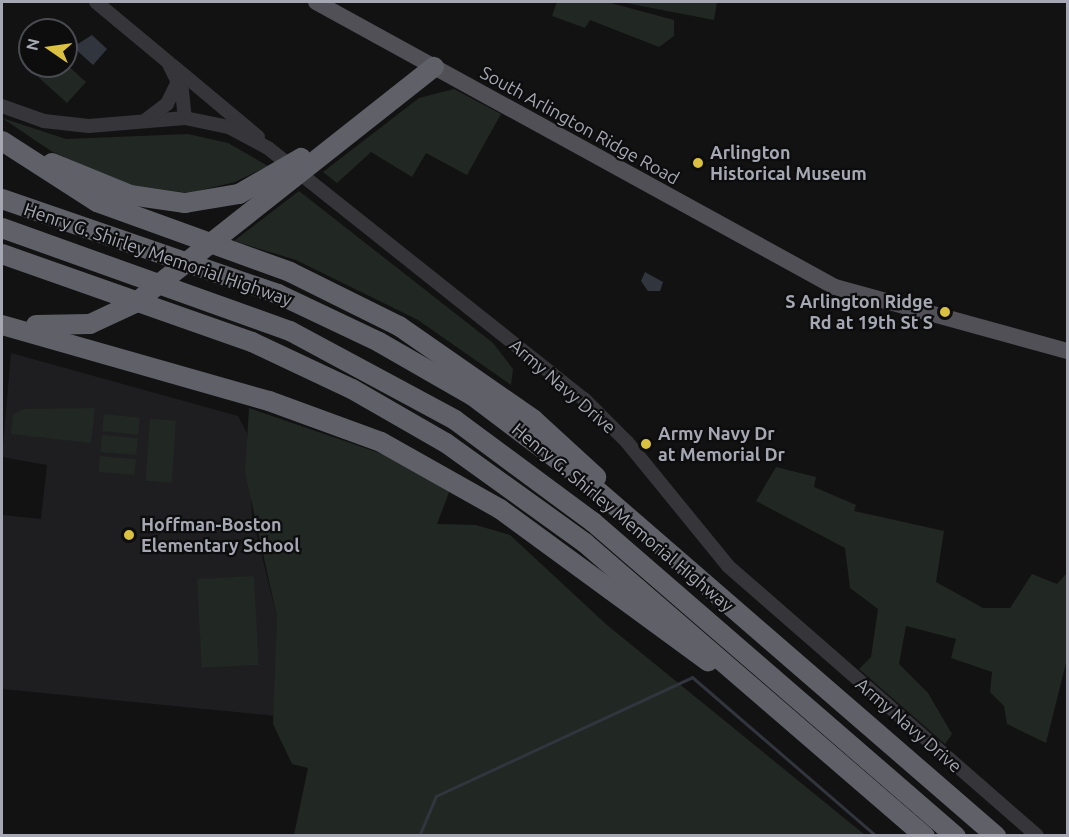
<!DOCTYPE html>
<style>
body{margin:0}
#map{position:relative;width:1069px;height:837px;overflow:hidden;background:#121213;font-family:Ubuntu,sans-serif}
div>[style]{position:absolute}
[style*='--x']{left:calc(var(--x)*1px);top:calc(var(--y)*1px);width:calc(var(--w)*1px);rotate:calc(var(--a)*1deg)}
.built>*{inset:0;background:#1e1e20}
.green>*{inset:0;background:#212723;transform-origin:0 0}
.water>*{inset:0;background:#31363e}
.stream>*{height:3px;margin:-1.5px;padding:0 1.5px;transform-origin:1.5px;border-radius:1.5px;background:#31363e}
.minor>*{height:14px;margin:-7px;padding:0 7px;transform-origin:7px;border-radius:7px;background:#35353a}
.major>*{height:16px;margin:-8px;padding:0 8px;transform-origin:8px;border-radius:8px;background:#505056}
.highway>*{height:20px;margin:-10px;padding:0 10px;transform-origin:10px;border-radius:10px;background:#606168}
.dots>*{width:16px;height:16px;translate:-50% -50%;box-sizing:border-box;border:3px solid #0d0d0e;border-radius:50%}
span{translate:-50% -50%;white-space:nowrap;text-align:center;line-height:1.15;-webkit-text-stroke:4.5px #0d0d0e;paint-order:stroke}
.street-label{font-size:18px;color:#a5a7b2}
.poi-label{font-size:18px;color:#a5a7b2;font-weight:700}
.left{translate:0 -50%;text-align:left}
.right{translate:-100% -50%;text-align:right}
.frame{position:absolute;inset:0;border:3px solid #a5a7b2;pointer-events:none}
.north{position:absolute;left:18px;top:18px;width:60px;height:60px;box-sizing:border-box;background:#0d0d0e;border:2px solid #4a4b50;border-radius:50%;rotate:283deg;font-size:16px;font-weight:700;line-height:24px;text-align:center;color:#a5a7b2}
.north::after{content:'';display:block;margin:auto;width:21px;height:27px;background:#dbc142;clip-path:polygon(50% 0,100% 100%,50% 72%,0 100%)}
</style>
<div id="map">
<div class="built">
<div style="clip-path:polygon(11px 353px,238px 416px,247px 433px,252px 516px,277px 617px,276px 716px,2px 689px,2px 515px,41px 519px,47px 465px,2px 457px)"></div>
</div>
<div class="green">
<div style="clip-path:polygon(557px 2px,607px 2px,674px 20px,674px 36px,659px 47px,590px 20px,585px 28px,552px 16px)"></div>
<div style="clip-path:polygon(621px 2px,717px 2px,714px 20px)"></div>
<div style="clip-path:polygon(30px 60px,30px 66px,66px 64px,86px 82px,67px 103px,25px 65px)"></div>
<div style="clip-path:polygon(454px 89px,501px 114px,467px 175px,426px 153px,412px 177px,371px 152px,337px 183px,323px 172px,419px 98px)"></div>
<div style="clip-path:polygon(2px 118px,66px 139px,188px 134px,228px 143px,268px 166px,235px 182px,189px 193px,127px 185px,51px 151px)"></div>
<div style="clip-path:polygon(299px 191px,493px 343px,513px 369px,511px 385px,418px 320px,296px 260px,234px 241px)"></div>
<div style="clip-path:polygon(95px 408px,91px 443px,11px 434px,13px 415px,24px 409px)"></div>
<div style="clip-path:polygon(249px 408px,391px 457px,451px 487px,437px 524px,476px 525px,510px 535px,607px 625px,865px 835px,294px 835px,308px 768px,292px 764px,273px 724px,277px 617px,245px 472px)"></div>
<div style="left:104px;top:414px;width:36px;height:17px;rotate:6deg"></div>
<div style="left:150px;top:419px;width:26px;height:62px;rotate:4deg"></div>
<div style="left:102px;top:435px;width:36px;height:17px;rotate:5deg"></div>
<div style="left:100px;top:456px;width:36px;height:16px;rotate:5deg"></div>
<div style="clip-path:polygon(776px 467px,816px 477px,814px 487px,856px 505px,854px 511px,944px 531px,936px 582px,983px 608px,1010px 608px,1032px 574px,1057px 584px,1067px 573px,1067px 659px,1046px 743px,1007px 724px,1004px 706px,990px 692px,992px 672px,951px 658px,956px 639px,906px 626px,899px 664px,928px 693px,952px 734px,945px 744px,859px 669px,871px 657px,878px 609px,850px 588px,845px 548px,756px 501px)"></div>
<div style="left:254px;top:576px;width:89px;height:57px;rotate:87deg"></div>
</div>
<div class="water">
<div style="clip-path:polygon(92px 35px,107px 49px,93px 65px,73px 47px)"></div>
<div style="clip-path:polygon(645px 272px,663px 282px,660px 291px,648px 291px,641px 281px)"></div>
</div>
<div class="stream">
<div style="--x:419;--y:836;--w:43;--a:-67"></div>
<div style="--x:436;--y:796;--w:282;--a:-24.9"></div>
<div style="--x:692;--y:677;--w:243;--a:40.8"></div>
</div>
<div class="minor">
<div style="--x:96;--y:2;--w:94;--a:39.8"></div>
<div style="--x:168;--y:62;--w:32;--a:64"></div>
<div style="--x:182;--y:91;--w:27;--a:84"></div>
<div style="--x:172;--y:65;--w:112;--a:39.9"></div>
<div style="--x:2;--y:106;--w:45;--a:19.7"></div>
<div style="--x:44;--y:121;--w:45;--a:6.3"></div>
<div style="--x:89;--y:126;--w:96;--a:-4.8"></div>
<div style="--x:185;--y:118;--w:45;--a:11.6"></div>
<div style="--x:229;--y:127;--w:44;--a:28.3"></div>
<div style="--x:268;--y:148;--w:404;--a:38.5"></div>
<div style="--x:584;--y:399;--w:61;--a:45"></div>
<div style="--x:627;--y:442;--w:160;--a:50.8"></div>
<div style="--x:728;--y:566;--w:410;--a:41.1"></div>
<div style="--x:147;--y:119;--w:25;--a:-37"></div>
<div style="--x:167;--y:104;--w:25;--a:-64"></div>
</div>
<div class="major">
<div style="--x:316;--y:2;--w:592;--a:28.77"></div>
<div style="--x:835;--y:287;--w:242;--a:15.4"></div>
</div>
<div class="highway">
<div style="--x:2;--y:141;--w:113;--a:32.7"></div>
<div style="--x:97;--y:202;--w:205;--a:19.9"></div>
<div style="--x:290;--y:272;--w:122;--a:26.4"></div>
<div style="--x:399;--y:326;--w:163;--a:34.8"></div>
<div style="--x:533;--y:419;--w:86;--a:42.6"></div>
<div style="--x:52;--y:163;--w:84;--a:22.3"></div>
<div style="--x:130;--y:195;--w:56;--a:8.3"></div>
<div style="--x:185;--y:203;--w:55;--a:-9.5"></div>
<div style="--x:239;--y:194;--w:72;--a:-30.1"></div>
<div style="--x:2;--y:199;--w:292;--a:19"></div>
<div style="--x:278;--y:294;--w:112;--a:25.4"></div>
<div style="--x:379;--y:342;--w:108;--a:29.9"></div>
<div style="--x:473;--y:396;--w:148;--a:37"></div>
<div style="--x:591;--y:485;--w:536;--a:40.91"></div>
<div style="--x:2;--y:228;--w:306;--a:19.7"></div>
<div style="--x:290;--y:331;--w:187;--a:28.3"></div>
<div style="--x:455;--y:420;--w:172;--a:36.5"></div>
<div style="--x:593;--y:522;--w:480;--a:40.9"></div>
<div style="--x:2;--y:254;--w:265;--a:19.4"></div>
<div style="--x:252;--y:342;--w:110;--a:25.2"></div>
<div style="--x:352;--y:389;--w:108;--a:29.9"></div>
<div style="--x:446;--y:443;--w:171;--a:35.7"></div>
<div style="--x:585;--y:543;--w:449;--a:40.8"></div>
<div style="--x:2;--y:325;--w:278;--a:15.9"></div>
<div style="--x:269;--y:401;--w:119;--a:20.1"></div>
<div style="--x:381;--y:442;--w:137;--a:29.4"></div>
<div style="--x:500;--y:509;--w:258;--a:36.2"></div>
<div style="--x:36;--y:325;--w:54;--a:-1.1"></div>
<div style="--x:90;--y:324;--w:50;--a:-25"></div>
<div style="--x:135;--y:303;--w:381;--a:-38.3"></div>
</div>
<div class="dots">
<div style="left:698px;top:163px;background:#dbc142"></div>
<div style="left:945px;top:312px;background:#dbc142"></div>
<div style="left:646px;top:444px;background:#dbc142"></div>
<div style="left:129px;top:535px;background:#dbc142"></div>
</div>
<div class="street-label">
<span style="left:580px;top:125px;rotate:29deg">South Arlington Ridge Road</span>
<span style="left:158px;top:254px;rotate:19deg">Henry G. Shirley Memorial Highway</span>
<span style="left:563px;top:386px;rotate:41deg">Army Navy Drive</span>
<span style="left:623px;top:517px;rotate:40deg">Henry G. Shirley Memorial Highway</span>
<span style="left:909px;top:725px;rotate:41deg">Army Navy Drive</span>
</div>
<div class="poi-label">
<span class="left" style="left:710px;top:163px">Arlington<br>Historical Museum</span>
<span class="right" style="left:933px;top:312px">S Arlington Ridge<br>Rd at 19th St S</span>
<span class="left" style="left:658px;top:444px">Army Navy Dr<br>at Memorial Dr</span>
<span class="left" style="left:141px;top:535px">Hoffman-Boston<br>Elementary School</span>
</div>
<div class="frame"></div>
<div class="north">N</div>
</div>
